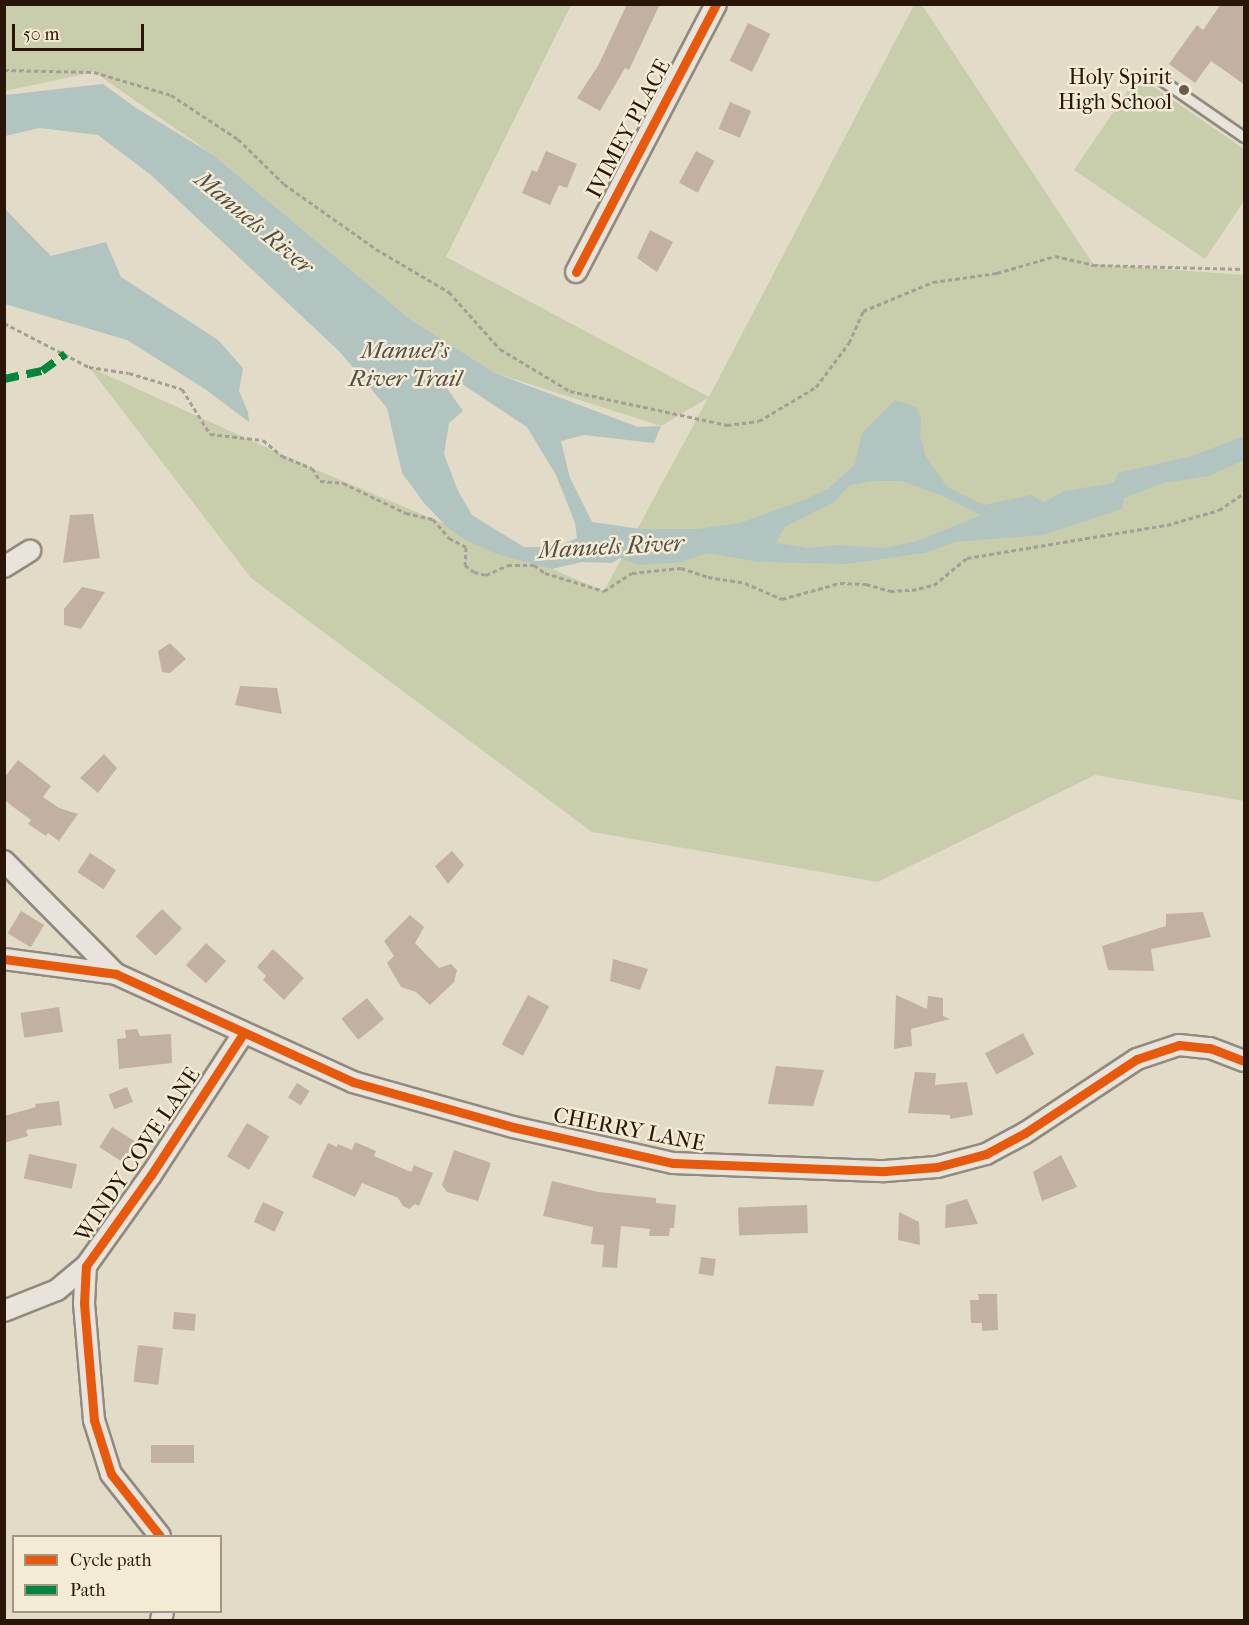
<!DOCTYPE html>
<style>
body{margin:0}
#map{position:relative;width:1249px;height:1625px;overflow:hidden;background:#e2dbc8;font-family:"IM FELL French Canon",serif}
div>[style]{position:absolute}
[style*='--x']{left:calc(var(--x)*1px);top:calc(var(--y)*1px);width:calc(var(--w)*1px);rotate:calc(var(--a)*1deg)}
.green>*{inset:0;background:#c8ceac}
.water>*{inset:0;background:#b2c4c0}
.building>*{inset:0;background:#c2b1a3;transform-origin:0 0}
.path>*{height:3px;margin-top:-1.5px;transform-origin:0;background:repeating-linear-gradient(90deg,#a49f96 0 4.5px,transparent 0 7.5px)}
.roads{filter:drop-shadow(2px 0 #918a7e) drop-shadow(-2px 0 #918a7e) drop-shadow(0 2px #918a7e) drop-shadow(0 -2px #918a7e)}
.lane>*{height:9px;margin:-4.5px;padding:0 4.5px;transform-origin:4.5px;border-radius:4.5px;background:#e8e4db}
.street>*{height:20px;margin:-10px;padding:0 10px;transform-origin:10px;border-radius:10px;background:#e8e4db}
.quiet>*{height:8px;margin-top:-4px;transform-origin:0;background:repeating-linear-gradient(90deg,#00873e 0 15px,transparent 0 23px)}
.cycleway>*{height:9px;margin:-4.5px;padding:0 4.5px;transform-origin:4.5px;border-radius:4.5px;background:#e8590c}
.dots>*{width:16px;height:16px;translate:-50% -50%;box-sizing:border-box;border:3px solid #f3ebd4;border-radius:50%}
span{translate:-50% -50%;white-space:nowrap;text-align:center;line-height:1.15;-webkit-text-stroke:5px #f3ebd4;paint-order:stroke}
.poi-label{font-size:22px;color:#2a1509}
.right{translate:-100% -50%;text-align:right}
.street-label{font-size:22px;color:#2a1509}
.water-label{font-size:24px;color:#534f48;font-style:italic}
.frame{position:absolute;inset:0;border:6px solid #2a1509;pointer-events:none}
.legend{position:absolute;left:12px;top:1535px;width:210px;height:78px;box-sizing:border-box;background:#f3ebd4;border:2px solid #a39583;margin:0;padding:8px 10px;list-style:none;font-size:18px;color:#2a1509}
.legend li{display:flex;align-items:center;gap:12px;height:30px}
.legend b{width:30px;border:2px solid #a39583}
.scale{position:absolute;left:12px;top:24px;width:132px;height:27px;box-sizing:border-box;border:3px solid #2a1509;border-top:0;padding-left:8px;font-size:18px;line-height:21px;white-space:nowrap;color:#2a1509;-webkit-text-stroke:4px #f3ebd4;paint-order:stroke}
</style>
<div id="map">
<div class="green">
<div style="clip-path:polygon(4px 5px,571px 5px,446px 257px,709px 397px,914px 5px,922px 5px,1093px 264px,1244px 275px,1244px 801px,1095px 775px,878px 882px,592px 832px,251px 578px,89px 367px,312px 468px,604px 591px,708px 398px,661px 426px,495px 373px,410px 319px,212px 154px,94px 72px,5px 91px)"></div>
<div style="clip-path:polygon(1138px 76px,1244px 149px,1244px 201px,1205px 259px,1074px 170px)"></div>
</div>
<div class="water">
<div style="clip-path:polygon(evenodd,103px 84px,136px 108px,212px 154px,410px 319px,495px 373px,638px 427px,661px 426px,654px 443px,584px 435px,561px 441px,570px 478px,592px 522px,641px 529px,698px 529px,740px 523px,801px 501px,828px 489px,855px 464px,862px 433px,895px 400px,916px 407px,921px 417px,920px 436px,926px 456px,947px 487px,984px 505px,1031px 495px,1044px 502px,1064px 491px,1114px 483px,1118px 473px,1192px 456px,1244px 436px,1244px 460px,1209px 476px,1163px 483px,1124px 498px,1122px 509px,1043px 535px,955px 542px,925px 553px,847px 564px,759px 562px,707px 553px,682px 562px,639px 565px,620px 558px,612px 563px,582px 562px,552px 569px,497px 554px,465px 540px,448px 528px,424px 503px,402px 473px,387px 408px,340px 352px,151px 175px,98px 135px,40px 128px,5px 136px,5px 95px,103px 84px,453px 378px,527px 427px,556px 475px,575px 523px,577px 538px,557px 547px,524px 547px,472px 515px,458px 491px,444px 454px,449px 423px,463px 411px,443px 383px,453px 378px,103px 84px,874px 481px,902px 481px,945px 497px,981px 515px,917px 541px,884px 548px,837px 545px,808px 548px,776px 543px,785px 527px,833px 503px,850px 485px,874px 481px)"></div>
<div style="clip-path:polygon(5px 209px,51px 256px,106px 242px,121px 277px,218px 340px,243px 368px,239px 391px,248px 412px,249px 422px,205px 389px,127px 340px,5px 304px)"></div>
</div>
<div class="building">
<div style="clip-path:polygon(627px 4px,660px 4px,629px 70px,625px 68px,600px 111px,577px 98px,599px 64px)"></div>
<div style="clip-path:polygon(1221px 4px,1245px 4px,1245px 85px,1211px 61px,1195px 83px,1169px 64px,1197px 25px,1203px 30px)"></div>
<div style="left:748px;top:23px;width:25px;height:42px;rotate:26deg"></div>
<div style="left:730px;top:102px;width:23px;height:29px;rotate:23deg"></div>
<div style="clip-path:polygon(546px 151px,577px 164px,567px 188px,559px 185px,550px 205px,522px 193px,532px 170px,537px 172px)"></div>
<div style="left:696px;top:151px;width:21px;height:36px;rotate:28deg"></div>
<div style="clip-path:polygon(650px 230px,673px 242px,657px 272px,637px 258px)"></div>
<div style="clip-path:polygon(93px 514px,100px 558px,63px 563px,70px 515px)"></div>
<div style="clip-path:polygon(82px 587px,105px 592px,81px 629px,64px 625px,64px 609px)"></div>
<div style="clip-path:polygon(170px 643px,186px 659px,170px 673px,162px 672px,158px 651px)"></div>
<div style="clip-path:polygon(240px 686px,277px 688px,282px 714px,235px 705px)"></div>
<div style="clip-path:polygon(104px 754px,117px 768px,98px 793px,80px 778px)"></div>
<div style="clip-path:polygon(18px 760px,51px 786px,43px 797px,59px 808px,78px 814px,59px 841px,48px 833px,46px 836px,28px 824px,31px 820px,4px 800px,4px 778px)"></div>
<div style="clip-path:polygon(452px 851px,464px 865px,448px 884px,435px 866px)"></div>
<div style="left:90px;top:853px;width:31px;height:23px;rotate:33deg"></div>
<div style="left:162px;top:909px;width:28px;height:38px;rotate:44deg"></div>
<div style="left:21px;top:911px;width:27px;height:26px;rotate:31deg"></div>
<div style="clip-path:polygon(1203px 912px,1211px 937px,1151px 949px,1154px 971px,1108px 970px,1102px 946px,1166px 926px,1166px 914px)"></div>
<div style="clip-path:polygon(410px 915px,424px 927px,415px 943px,439px 968px,451px 964px,457px 970px,454px 982px,430px 1005px,416px 992px,401px 987px,387px 963px,394px 956px,384px 941px)"></div>
<div style="left:206px;top:943px;width:27px;height:30px;rotate:42deg"></div>
<div style="clip-path:polygon(273px 949px,304px 978px,284px 1000px,263px 980px,266px 976px,257px 967px)"></div>
<div style="clip-path:polygon(613px 959px,648px 969px,640px 990px,610px 981px)"></div>
<div style="left:528px;top:995px;width:24px;height:56px;rotate:28deg"></div>
<div style="clip-path:polygon(896px 995px,927px 1009px,928px 996px,943px 998px,943px 1016px,950px 1019px,911px 1029px,912px 1046px,894px 1049px)"></div>
<div style="left:367px;top:998px;width:27px;height:33px;rotate:51deg"></div>
<div style="left:59px;top:1007px;width:25px;height:39px;rotate:81deg"></div>
<div style="clip-path:polygon(137px 1029px,140px 1036px,171px 1034px,172px 1063px,119px 1069px,117px 1039px,126px 1038px,125px 1030px)"></div>
<div style="left:1023px;top:1033px;width:24px;height:43px;rotate:62deg"></div>
<div style="clip-path:polygon(776px 1066px,824px 1070px,813px 1106px,768px 1104px)"></div>
<div style="clip-path:polygon(915px 1072px,936px 1073px,935px 1085px,967px 1082px,973px 1115px,950px 1119px,950px 1115px,908px 1113px)"></div>
<div style="left:297px;top:1083px;width:15px;height:17px;rotate:32deg"></div>
<div style="left:127px;top:1087px;width:16px;height:20px;rotate:68deg"></div>
<div style="clip-path:polygon(59px 1101px,62px 1125px,26px 1130px,28px 1136px,4px 1143px,4px 1116px,36px 1107px,35px 1104px)"></div>
<div style="left:247px;top:1123px;width:26px;height:39px;rotate:31deg"></div>
<div style="left:112px;top:1127px;width:28px;height:24px;rotate:32deg"></div>
<div style="clip-path:polygon(355px 1142px,376px 1151px,374px 1156px,411px 1172px,414px 1165px,433px 1173px,419px 1206px,415px 1204px,409px 1209px,403px 1206px,398px 1198px,362px 1183px,355px 1197px,312px 1177px,328px 1143px,337px 1147px,338px 1144px,352px 1150px)"></div>
<div style="clip-path:polygon(454px 1150px,491px 1163px,478px 1201px,447px 1192px,442px 1185px)"></div>
<div style="left:29px;top:1154px;width:49px;height:25px;rotate:12deg"></div>
<div style="clip-path:polygon(1061px 1155px,1077px 1187px,1042px 1201px,1033px 1172px)"></div>
<div style="clip-path:polygon(552px 1181px,598px 1192px,656px 1198px,656px 1203px,676px 1205px,674px 1228px,670px 1228px,669px 1236px,649px 1236px,650px 1229px,621px 1226px,617px 1268px,602px 1267px,604px 1245px,591px 1244px,593px 1227px,543px 1216px)"></div>
<div style="clip-path:polygon(967px 1199px,978px 1224px,945px 1228px,946px 1205px)"></div>
<div style="left:263px;top:1202px;width:23px;height:22px;rotate:25deg"></div>
<div style="left:807px;top:1205px;width:28px;height:69px;rotate:88deg"></div>
<div style="clip-path:polygon(899px 1212px,919px 1222px,920px 1245px,898px 1240px)"></div>
<div style="left:701px;top:1257px;width:15px;height:17px;rotate:8deg"></div>
<div style="clip-path:polygon(978px 1294px,997px 1294px,998px 1330px,982px 1331px,982px 1323px,971px 1323px,970px 1300px,979px 1300px)"></div>
<div style="left:174px;top:1312px;width:22px;height:17px;rotate:5deg"></div>
<div style="left:138px;top:1345px;width:25px;height:37px;rotate:7deg"></div>
<div style="left:151px;top:1445px;width:43px;height:18px"></div>
</div>
<div class="path">
<div style="--x:4;--y:70;--w:90;--a:1.3"></div>
<div style="--x:94;--y:72;--w:80;--a:16.6"></div>
<div style="--x:171;--y:95;--w:80;--a:33.3"></div>
<div style="--x:238;--y:139;--w:64;--a:44.4"></div>
<div style="--x:284;--y:184;--w:113;--a:35.2"></div>
<div style="--x:376;--y:249;--w:85;--a:30.5"></div>
<div style="--x:449;--y:292;--w:76;--a:48.2"></div>
<div style="--x:500;--y:349;--w:82;--a:31"></div>
<div style="--x:570;--y:391;--w:161;--a:12.2"></div>
<div style="--x:727;--y:425;--w:32;--a:-7"></div>
<div style="--x:759;--y:421;--w:66;--a:-30.8"></div>
<div style="--x:816;--y:387;--w:55;--a:-53.1"></div>
<div style="--x:849;--y:343;--w:35;--a:-66"></div>
<div style="--x:863;--y:311;--w:76;--a:-22.5"></div>
<div style="--x:933;--y:282;--w:65;--a:-8"></div>
<div style="--x:997;--y:273;--w:60;--a:-16.3"></div>
<div style="--x:1055;--y:256;--w:39;--a:13"></div>
<div style="--x:1093;--y:265;--w:151;--a:1.5"></div>
<div style="--x:4;--y:323;--w:96;--a:27.4"></div>
<div style="--x:89;--y:367;--w:40;--a:8.5"></div>
<div style="--x:129;--y:373;--w:55;--a:16.8"></div>
<div style="--x:182;--y:389;--w:53;--a:58.1"></div>
<div style="--x:210;--y:434;--w:53;--a:6.5"></div>
<div style="--x:263;--y:440;--w:25;--a:40"></div>
<div style="--x:282;--y:456;--w:32;--a:22"></div>
<div style="--x:312;--y:468;--w:15;--a:58"></div>
<div style="--x:320;--y:481;--w:23;--a:5"></div>
<div style="--x:343;--y:483;--w:70;--a:25.5"></div>
<div style="--x:406;--y:513;--w:28;--a:13"></div>
<div style="--x:433;--y:519;--w:25;--a:50"></div>
<div style="--x:449;--y:538;--w:19;--a:28"></div>
<div style="--x:466;--y:547;--w:18;--a:93"></div>
<div style="--x:465;--y:565;--w:11;--a:38"></div>
<div style="--x:474;--y:572;--w:12;--a:14"></div>
<div style="--x:486;--y:575;--w:24;--a:-24"></div>
<div style="--x:508;--y:565;--w:26;--a:0"></div>
<div style="--x:534;--y:565;--w:14;--a:36"></div>
<div style="--x:545;--y:573;--w:62;--a:17"></div>
<div style="--x:604;--y:591;--w:33;--a:-33"></div>
<div style="--x:632;--y:573;--w:49;--a:-5.8"></div>
<div style="--x:681;--y:568;--w:28;--a:18"></div>
<div style="--x:708;--y:577;--w:37;--a:9"></div>
<div style="--x:745;--y:583;--w:40;--a:23.4"></div>
<div style="--x:782;--y:599;--w:60;--a:-15.4"></div>
<div style="--x:840;--y:583;--w:26;--a:2"></div>
<div style="--x:866;--y:584;--w:25;--a:16"></div>
<div style="--x:890;--y:591;--w:22;--a:-3"></div>
<div style="--x:912;--y:590;--w:23;--a:-13"></div>
<div style="--x:934;--y:585;--w:43;--a:-39.3"></div>
<div style="--x:967;--y:558;--w:203;--a:-9.4"></div>
<div style="--x:1167;--y:525;--w:54;--a:-16.1"></div>
<div style="--x:1219;--y:510;--w:30;--a:-34"></div>
</div>
<div class="roads">
<div class="lane">
<div style="--x:1160;--y:79;--w:102;--a:34.6"></div>
</div>
<div class="street">
<div style="--x:576;--y:272;--w:302;--a:-62.4"></div>
<div style="--x:4;--y:567;--w:31;--a:-32"></div>
<div style="--x:4;--y:861;--w:159;--a:45.3"></div>
<div style="--x:4;--y:959;--w:113;--a:7.6"></div>
<div style="--x:116;--y:974;--w:260;--a:24.5"></div>
<div style="--x:353;--y:1082;--w:166;--a:15.7"></div>
<div style="--x:513;--y:1127;--w:164;--a:12.7"></div>
<div style="--x:673;--y:1163;--w:212;--a:2.2"></div>
<div style="--x:885;--y:1171;--w:52;--a:-4.4"></div>
<div style="--x:937;--y:1167;--w:51;--a:-14.9"></div>
<div style="--x:986;--y:1154;--w:44;--a:-28.3"></div>
<div style="--x:1025;--y:1133;--w:134;--a:-33.5"></div>
<div style="--x:1137;--y:1059;--w:44;--a:-18.4"></div>
<div style="--x:1179;--y:1045;--w:31;--a:6"></div>
<div style="--x:1210;--y:1048;--w:36;--a:21"></div>
<div style="--x:4;--y:1311;--w:57;--a:-21.6"></div>
<div style="--x:57;--y:1290;--w:38;--a:-40"></div>
<div style="--x:160;--y:1536;--w:79;--a:-128.3"></div>
<div style="--x:111;--y:1474;--w:57;--a:-107.5"></div>
<div style="--x:94;--y:1420;--w:117;--a:-94.9"></div>
<div style="--x:84;--y:1303;--w:37;--a:-87"></div>
<div style="--x:86;--y:1266;--w:112;--a:-54.5"></div>
<div style="--x:151;--y:1175;--w:168;--a:-56.9"></div>
<div style="--x:161;--y:1620;--w:8;--a:-76"></div>
</div>
</div>
<div class="quiet">
<div style="--x:4;--y:379;--w:39;--a:-12"></div>
<div style="--x:42;--y:371;--w:29;--a:-36"></div>
</div>
<div class="cycleway">
<div style="--x:576;--y:272;--w:302;--a:-62.4"></div>
<div style="--x:4;--y:959;--w:113;--a:7.6"></div>
<div style="--x:116;--y:974;--w:260;--a:24.5"></div>
<div style="--x:353;--y:1082;--w:166;--a:15.7"></div>
<div style="--x:513;--y:1127;--w:164;--a:12.7"></div>
<div style="--x:673;--y:1163;--w:212;--a:2.2"></div>
<div style="--x:885;--y:1171;--w:52;--a:-4.4"></div>
<div style="--x:937;--y:1167;--w:51;--a:-14.9"></div>
<div style="--x:986;--y:1154;--w:44;--a:-28.3"></div>
<div style="--x:1025;--y:1133;--w:134;--a:-33.5"></div>
<div style="--x:1137;--y:1059;--w:44;--a:-18.4"></div>
<div style="--x:1179;--y:1045;--w:31;--a:6"></div>
<div style="--x:1210;--y:1048;--w:36;--a:21"></div>
<div style="--x:160;--y:1536;--w:79;--a:-128.3"></div>
<div style="--x:111;--y:1474;--w:57;--a:-107.5"></div>
<div style="--x:94;--y:1420;--w:117;--a:-94.9"></div>
<div style="--x:84;--y:1303;--w:37;--a:-87"></div>
<div style="--x:86;--y:1266;--w:112;--a:-54.5"></div>
<div style="--x:151;--y:1175;--w:168;--a:-56.9"></div>
</div>
<div class="dots">
<div style="left:1184px;top:90px;background:#6a5a4c"></div>
</div>
<div class="poi-label">
<span class="right" style="left:1172px;top:90px">Holy Spirit<br>High School</span>
</div>
<div class="street-label">
<span style="left:629px;top:129px;rotate:-62deg">IVIMEY PLACE</span>
<span style="left:629px;top:1130px;rotate:11deg">CHERRY LANE</span>
<span style="left:138px;top:1155px;rotate:-56deg">WINDY COVE LANE</span>
</div>
<div class="water-label">
<span style="left:254px;top:223px;rotate:40deg">Manuels River</span>
<span style="left:405px;top:365px">Manuel's<br>River Trail</span>
<span style="left:611px;top:547px;rotate:-3deg">Manuels River</span>
</div>
<div class="frame"></div>
<ul class="legend">
<li><b style="height:8px;background:#e8590c"></b>Cycle path</li>
<li><b style="height:8px;background:#00873e"></b>Path</li>
</ul>
<div class="scale">50 m</div>
</div>
